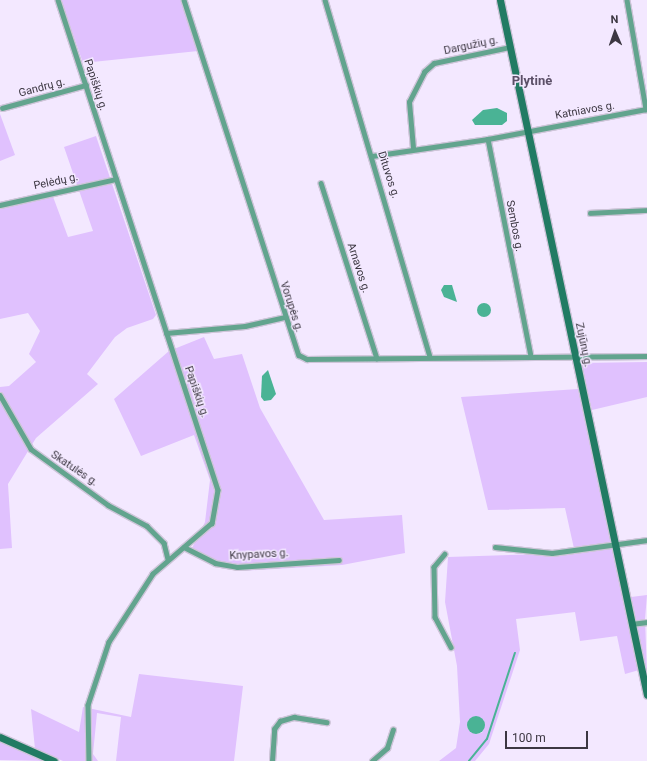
<!DOCTYPE html>
<meta charset="utf-8">
<style>
body{margin:0}
#map{position:relative;width:647px;height:761px;overflow:hidden;background:#f3e8ff;font-family:Roboto,sans-serif}
div>[style]{position:absolute}
[style*='--x']{left:calc(var(--x)*1px);top:calc(var(--y)*1px);width:calc(var(--w)*1px);rotate:calc(var(--a)*1deg)}
.green>*{inset:0;background:#e0c1fe}
.water>*{inset:0;background:#4ab395}
.round{border-radius:50%}
.stream>*{height:1.5px;margin:-0.75px;padding:0 0.75px;transform-origin:0.75px;border-radius:0.75px;background:#4ab395}
.roads{filter:drop-shadow(1px 0 #cec5d9) drop-shadow(-1px 0 #cec5d9) drop-shadow(0 1px #cec5d9) drop-shadow(0 -1px #cec5d9)}
.minor>*{height:4.5px;margin:-2.25px;padding:0 2.25px;transform-origin:2.25px;border-radius:2.25px;background:#62a48e}
.secondary>*{height:7px;margin:-3.5px;padding:0 3.5px;transform-origin:3.5px;border-radius:3.5px;background:#217b63}
span{translate:-50% -50%;white-space:nowrap;text-align:center;line-height:1.15;-webkit-text-stroke:3px #f3e8ff;paint-order:stroke}
.street-label{font-size:11px;color:#3c3742}
.quarter-label{font-size:13px;color:#5c5068;font-weight:700}
.north{position:absolute;left:595px;top:12px;width:40px;height:40px;-webkit-text-stroke:3px #f3e8ff;paint-order:stroke;rotate:358deg;font-size:11px;font-weight:700;line-height:16px;text-align:center;color:#3c3742}
.north::after{content:'';display:block;margin:auto;width:14px;height:18px;background:#3c3742;clip-path:polygon(50% 0,100% 100%,50% 72%,0 100%)}
.scale{position:absolute;left:505px;top:731px;width:83px;height:18px;box-sizing:border-box;border:2px solid #3c3742;border-top:0;padding-left:5px;font-size:12px;line-height:14px;white-space:nowrap;color:#3c3742;-webkit-text-stroke:3px #f3e8ff;paint-order:stroke}
</style>
<div id="map">
<div class="green">
<div style="clip-path:polygon(61px 0,181px 0,198px 51px,83px 63px)"></div>
<div style="clip-path:polygon(0 114px,15px 155px,0 161px)"></div>
<div style="clip-path:polygon(96px 136px,156px 315px,153px 319px,127px 328px,115px 337px,87px 374px,98px 384px,36px 438px,8px 484px,12px 548px,0 549px,0 387px,9px 386px,36px 362px,29px 354px,40px 331px,28px 313px,0 319px,0 209px,52px 194px,68px 237px,93px 231px,64px 147px)"></div>
<div style="clip-path:polygon(204px 337px,214px 359px,242px 354px,260px 408px,324px 520px,402px 515px,405px 553px,342px 565px,239px 571px,211px 563px,192px 548px,205px 522px,210px 480px,194px 435px,141px 456px,114px 399px,169px 351px)"></div>
<div style="clip-path:polygon(647px 362px,647px 397px,592px 410px,581px 363px)"></div>
<div style="clip-path:polygon(evenodd,578px 389px,639px 670px,625px 674px,617px 636px,580px 641px,575px 612px,516px 619px,520px 650px,489px 744px,475px 761px,439px 761px,456px 748px,460px 722px,457px 666px,445px 602px,448px 557px,575px 553px,565px 508px,488px 510px,461px 397px,578px 389px,469px 719px,483px 732px,478px 734px,467px 728px,469px 719px)"></div>
<div style="clip-path:polygon(647px 595px,645px 619px,647px 673px,631px 597px)"></div>
<div style="clip-path:polygon(139px 674px,243px 686px,234px 761px,116px 761px,121px 717px,97px 713px,93px 754px,98px 761px,63px 761px,35px 749px,31px 709px,79px 732px,83px 707px,131px 717px)"></div>
<div style="clip-path:polygon(0 740px,46px 761px,0 760px)"></div>
</div>
<div class="water">
<div style="clip-path:polygon(497px 108px,507px 113px,507px 121px,502px 125px,475px 125px,472px 120px,483px 110px)"></div>
<div style="clip-path:polygon(444px 285px,452px 285px,457px 302px,444px 297px,441px 290px)"></div>
<div class="round" style="left:477px;top:303px;width:14px;height:14px"></div>
<div style="clip-path:polygon(268px 370px,276px 394px,271px 400px,264px 401px,261px 397px,262px 376px)"></div>
<div class="round" style="left:467px;top:716px;width:18px;height:18px"></div>
</div>
<div class="stream">
<div style="--x:469;--y:761;--w:28;--a:-51"></div>
<div style="--x:487;--y:739;--w:90;--a:-72"></div>
</div>
<div class="roads">
<div class="minor">
<div style="--x:58;--y:0;--w:515;--a:71.92"></div>
<div style="--x:218;--y:490;--w:34;--a:100"></div>
<div style="--x:212;--y:523;--w:78;--a:139.2"></div>
<div style="--x:153;--y:574;--w:81;--a:122.9"></div>
<div style="--x:109;--y:642;--w:66;--a:108.4"></div>
<div style="--x:88;--y:705;--w:56;--a:89"></div>
<div style="--x:184;--y:0;--w:373;--a:72.1"></div>
<div style="--x:299;--y:355;--w:9;--a:27"></div>
<div style="--x:307;--y:359;--w:340;--a:-0.5"></div>
<div style="--x:325;--y:0;--w:372;--a:73.6"></div>
<div style="--x:627;--y:0;--w:111;--a:80.1"></div>
<div style="--x:2;--y:108;--w:87;--a:-15.3"></div>
<div style="--x:488;--y:139;--w:221;--a:78.8"></div>
<div style="--x:413;--y:148;--w:46;--a:-95"></div>
<div style="--x:409;--y:102;--w:34;--a:-63"></div>
<div style="--x:424;--y:72;--w:13;--a:-42"></div>
<div style="--x:434;--y:63;--w:78;--a:-11.9"></div>
<div style="--x:372;--y:156;--w:117;--a:-8.3"></div>
<div style="--x:488;--y:139;--w:162;--a:-10.7"></div>
<div style="--x:321;--y:183;--w:184;--a:72.3"></div>
<div style="--x:0;--y:205;--w:119;--a:-12.6"></div>
<div style="--x:590;--y:213;--w:57;--a:-3"></div>
<div style="--x:166;--y:333;--w:79;--a:-5.1"></div>
<div style="--x:245;--y:326;--w:41;--a:-12.7"></div>
<div style="--x:0;--y:395;--w:62;--a:60.1"></div>
<div style="--x:31;--y:449;--w:95;--a:36"></div>
<div style="--x:108;--y:505;--w:44;--a:28.3"></div>
<div style="--x:147;--y:526;--w:24;--a:45"></div>
<div style="--x:164;--y:543;--w:16;--a:76"></div>
<div style="--x:184;--y:547;--w:35;--a:27"></div>
<div style="--x:215;--y:563;--w:22;--a:10"></div>
<div style="--x:237;--y:567;--w:102;--a:-3.9"></div>
<div style="--x:495;--y:547;--w:57;--a:6"></div>
<div style="--x:552;--y:553;--w:96;--a:-7.8"></div>
<div style="--x:445;--y:554;--w:17;--a:130"></div>
<div style="--x:434;--y:567;--w:50;--a:88.9"></div>
<div style="--x:435;--y:617;--w:34;--a:62"></div>
<div style="--x:631;--y:624;--w:16;--a:-7"></div>
<div style="--x:272;--y:761;--w:32;--a:-86"></div>
<div style="--x:274;--y:729;--w:10;--a:-53"></div>
<div style="--x:280;--y:721;--w:15;--a:-16"></div>
<div style="--x:294;--y:717;--w:33;--a:9"></div>
<div style="--x:372;--y:761;--w:20;--a:-41"></div>
<div style="--x:387;--y:748;--w:19;--a:-72"></div>
</div>
<div class="secondary">
<div style="--x:500;--y:0;--w:710;--a:78.06"></div>
<div style="--x:0;--y:737;--w:59;--a:24"></div>
</div>
</div>
<div class="street-label">
<span style="left:471px;top:46px;rotate:-12deg">Dargužių g.</span>
<span style="left:95px;top:85px;rotate:72deg">Papiškių g.</span>
<span style="left:42px;top:88px;rotate:-15deg">Gandrų g.</span>
<span style="left:585px;top:111px;rotate:-10deg">Katniavos g.</span>
<span style="left:388px;top:175px;rotate:72deg">Dituvos g.</span>
<span style="left:56px;top:182px;rotate:-12deg">Pelėdų g.</span>
<span style="left:514px;top:226px;rotate:79deg">Sembos g.</span>
<span style="left:358px;top:268px;rotate:72deg">Arnavos g.</span>
<span style="left:291px;top:307px;rotate:72deg">Vorupės g.</span>
<span style="left:583px;top:345px;rotate:78deg">Zujūnų g.</span>
<span style="left:196px;top:392px;rotate:71deg">Papiškių g.</span>
<span style="left:74px;top:469px;rotate:34deg">Skatulės g.</span>
<span style="left:259px;top:555px;rotate:-3deg">Knypavos g.</span>
</div>
<div class="quarter-label">
<span style="left:532px;top:81px">Plytinė</span>
</div>
<div class="north">N</div>
<div class="scale">100 m</div>
</div>
